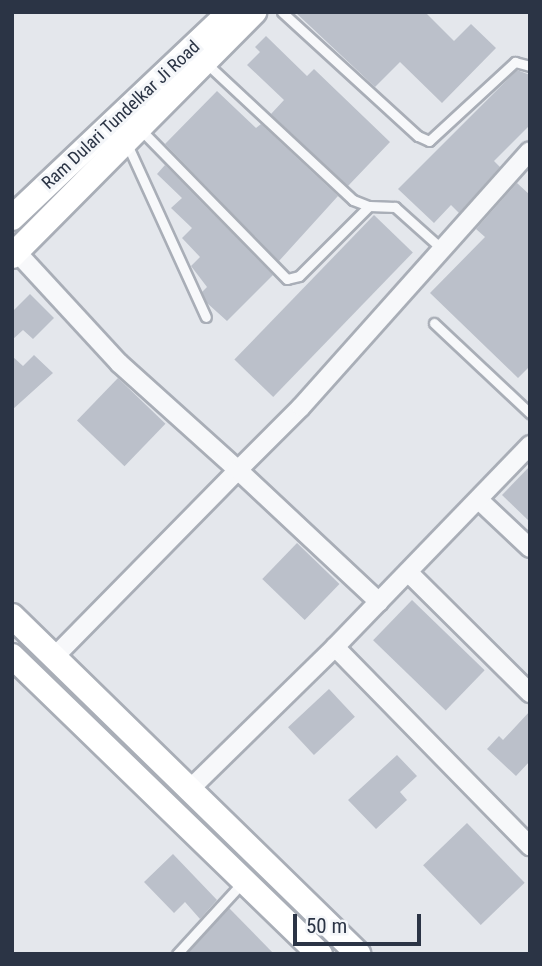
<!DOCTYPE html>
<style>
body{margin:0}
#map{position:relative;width:542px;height:966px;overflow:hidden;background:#e4e7ec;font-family:"Roboto Condensed",sans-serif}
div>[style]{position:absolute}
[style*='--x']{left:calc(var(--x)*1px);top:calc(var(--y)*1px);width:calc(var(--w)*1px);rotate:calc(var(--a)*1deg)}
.building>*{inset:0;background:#bbc0ca;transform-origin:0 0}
.roads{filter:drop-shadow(2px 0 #a9aeb7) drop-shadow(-2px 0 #a9aeb7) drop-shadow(0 2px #a9aeb7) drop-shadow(0 -2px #a9aeb7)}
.lane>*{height:9px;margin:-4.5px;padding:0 4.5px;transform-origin:4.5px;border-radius:4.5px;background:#f7f8fa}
.street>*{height:18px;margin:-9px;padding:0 9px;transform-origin:9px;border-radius:9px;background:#f7f8fa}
.secondary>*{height:24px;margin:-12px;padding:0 12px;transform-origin:12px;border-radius:12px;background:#fff}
span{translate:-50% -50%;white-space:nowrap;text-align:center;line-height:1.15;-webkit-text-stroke:6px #f4f6f9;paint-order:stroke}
.street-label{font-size:18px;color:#2b3445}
.frame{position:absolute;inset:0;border:14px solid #2b3445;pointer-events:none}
.scale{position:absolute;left:293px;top:914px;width:128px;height:32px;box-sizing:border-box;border:4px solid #2b3445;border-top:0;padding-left:9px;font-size:21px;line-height:24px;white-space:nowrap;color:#2b3445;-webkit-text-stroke:5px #f4f6f9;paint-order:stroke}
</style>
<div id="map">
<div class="building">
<div style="clip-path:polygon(295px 12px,425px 12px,454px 41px,471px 24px,496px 48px,442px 103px,400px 62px,375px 87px)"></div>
<div style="clip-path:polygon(266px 36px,307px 76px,314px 69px,390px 142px,348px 186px,271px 114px,284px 100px,247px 65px,260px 52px,255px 47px)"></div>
<div style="clip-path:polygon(517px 70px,530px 75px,530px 125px,494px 161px,500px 167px,459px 213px,451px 205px,434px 223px,398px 189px)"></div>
<div style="clip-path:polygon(217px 91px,256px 128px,261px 124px,338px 196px,279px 261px,165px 144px)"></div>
<div style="clip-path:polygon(165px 165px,273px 275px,227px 321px,207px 303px,202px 292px,207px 287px,191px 266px,200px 257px,182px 238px,192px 228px,171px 208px,182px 198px,157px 174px)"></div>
<div style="clip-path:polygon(517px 183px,530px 195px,530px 366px,518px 378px,430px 293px,485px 237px,476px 229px)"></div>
<div style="left:374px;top:215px;width:54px;height:201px;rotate:44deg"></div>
<div style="clip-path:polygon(30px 294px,54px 318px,33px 339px,23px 330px,12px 340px,12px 312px)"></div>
<div style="clip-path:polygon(34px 355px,53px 373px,12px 410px,12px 356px,23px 366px)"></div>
<div style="left:118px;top:378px;width:66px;height:59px;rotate:44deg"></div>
<div style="clip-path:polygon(530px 466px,530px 522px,502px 495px)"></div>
<div style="left:297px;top:543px;width:59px;height:50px;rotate:44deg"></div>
<div style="left:412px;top:600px;width:101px;height:56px;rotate:44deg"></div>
<div style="left:329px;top:689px;width:38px;height:56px;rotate:47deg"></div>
<div style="clip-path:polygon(530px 711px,530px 761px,516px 776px,487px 749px,499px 736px,503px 740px)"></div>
<div style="clip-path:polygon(397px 755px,417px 776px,400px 792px,407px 800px,376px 829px,348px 800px)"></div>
<div style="left:467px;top:823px;width:83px;height:61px;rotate:46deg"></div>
<div style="clip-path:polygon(173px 854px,217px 900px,200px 919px,185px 902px,174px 913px,144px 882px)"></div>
<div style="clip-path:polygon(229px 908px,274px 954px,187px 954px)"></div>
</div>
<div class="roads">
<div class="lane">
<div style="--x:282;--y:12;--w:184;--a:42.4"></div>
<div style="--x:418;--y:136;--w:12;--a:24"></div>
<div style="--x:429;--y:141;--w:117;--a:-42.6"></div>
<div style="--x:515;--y:62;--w:16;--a:15"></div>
<div style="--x:206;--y:63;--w:201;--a:43"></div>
<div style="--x:353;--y:200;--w:17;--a:21"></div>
<div style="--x:369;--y:206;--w:26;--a:2"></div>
<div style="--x:395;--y:207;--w:63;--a:41.8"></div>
<div style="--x:140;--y:129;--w:210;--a:45.6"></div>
<div style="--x:287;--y:279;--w:12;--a:-14"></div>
<div style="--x:299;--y:276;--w:99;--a:-45"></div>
<div style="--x:127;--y:144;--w:190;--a:65.5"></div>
<div style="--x:434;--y:323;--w:132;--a:43.2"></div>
<div style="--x:177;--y:954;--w:96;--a:-47.5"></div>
</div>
<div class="street">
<div style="--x:12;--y:247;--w:158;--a:47.3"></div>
<div style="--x:119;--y:363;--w:160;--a:42"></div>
<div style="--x:238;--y:470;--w:262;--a:134.5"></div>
<div style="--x:479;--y:500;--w:70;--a:43.3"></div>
<div style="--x:408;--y:572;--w:172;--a:44.8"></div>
<div style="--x:379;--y:602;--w:193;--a:-136.9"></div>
<div style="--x:238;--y:470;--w:89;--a:-45"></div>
<div style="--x:301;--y:407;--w:343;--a:-48.2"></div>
<div style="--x:335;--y:647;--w:279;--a:45.6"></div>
<div style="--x:188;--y:791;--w:206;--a:-44.4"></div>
<div style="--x:335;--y:647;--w:281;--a:-46"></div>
</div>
<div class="secondary">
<div style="--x:12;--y:218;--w:300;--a:-43.4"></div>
<div style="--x:12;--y:256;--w:344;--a:-45.2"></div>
<div style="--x:12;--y:616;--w:484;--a:44.3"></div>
<div style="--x:12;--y:656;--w:429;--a:44.1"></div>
</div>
</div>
<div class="street-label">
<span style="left:121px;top:115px;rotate:-43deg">Ram Dulari Tundelkar Ji Road</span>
</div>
<div class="frame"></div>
<div class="scale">50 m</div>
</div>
